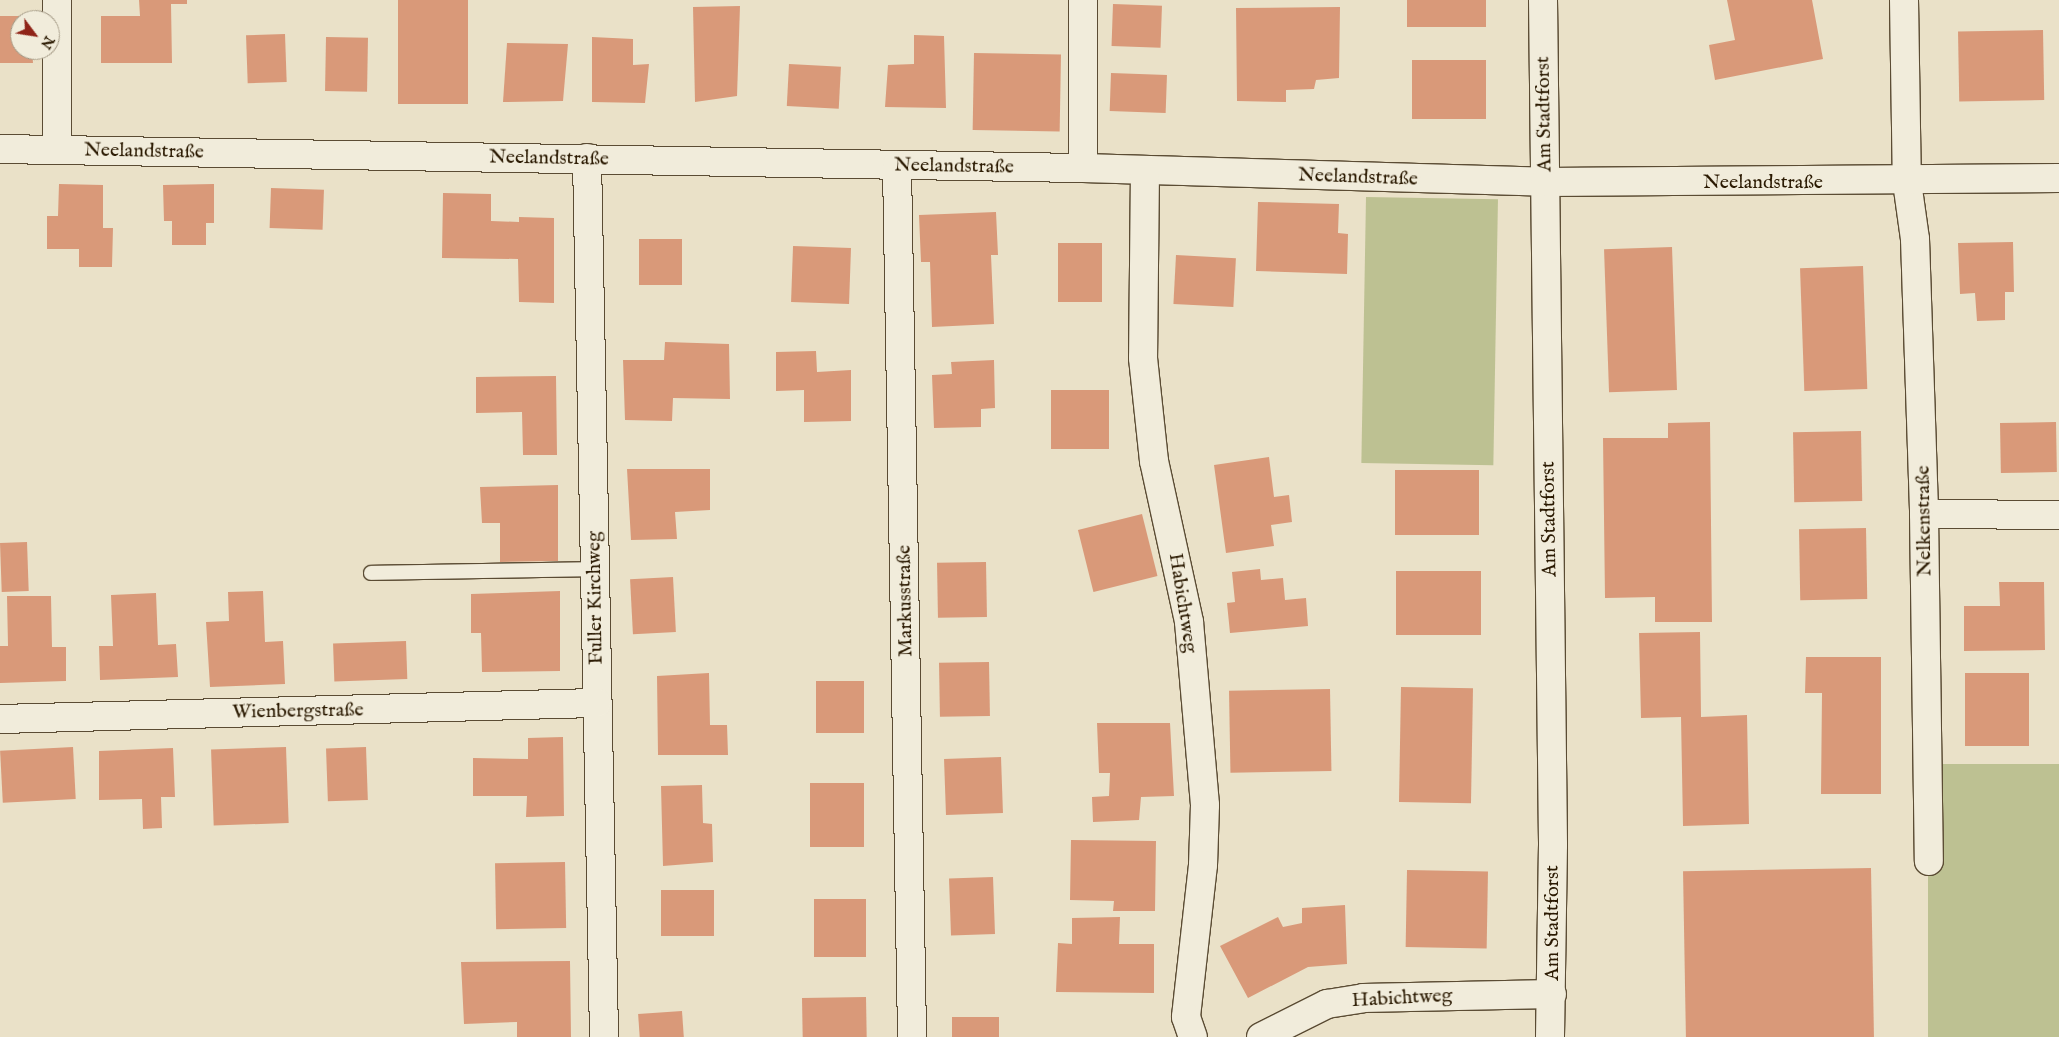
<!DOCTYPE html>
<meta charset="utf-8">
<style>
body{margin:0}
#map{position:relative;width:2059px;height:1037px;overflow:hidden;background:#eae1c8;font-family:"IM FELL English",serif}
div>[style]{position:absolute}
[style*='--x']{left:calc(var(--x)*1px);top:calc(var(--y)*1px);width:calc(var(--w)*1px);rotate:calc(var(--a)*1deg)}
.green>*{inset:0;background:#bdc192;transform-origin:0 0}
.building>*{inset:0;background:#d99979;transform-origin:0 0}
.roads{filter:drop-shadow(1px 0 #5b4c34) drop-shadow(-1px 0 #5b4c34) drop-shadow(0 1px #5b4c34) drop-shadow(0 -1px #5b4c34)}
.lane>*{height:14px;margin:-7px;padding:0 7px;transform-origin:7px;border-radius:7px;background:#f1ecdb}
.street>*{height:28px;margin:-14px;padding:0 14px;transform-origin:14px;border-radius:14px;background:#f1ecdb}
span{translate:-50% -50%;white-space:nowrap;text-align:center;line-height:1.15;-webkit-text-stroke:4.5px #f1ecdb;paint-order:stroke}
.street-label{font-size:20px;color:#2b1a02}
.north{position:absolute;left:10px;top:10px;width:50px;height:50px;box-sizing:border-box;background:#f1ecdb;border:1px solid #a29884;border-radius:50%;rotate:121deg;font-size:14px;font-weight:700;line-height:20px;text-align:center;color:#2b1a02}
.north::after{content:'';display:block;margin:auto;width:18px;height:22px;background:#8f2418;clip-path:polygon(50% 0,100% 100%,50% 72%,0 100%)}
</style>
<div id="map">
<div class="green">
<div style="left:1366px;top:197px;width:132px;height:266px;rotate:1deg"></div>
<div style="left:2059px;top:764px;width:273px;height:131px;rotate:90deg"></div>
</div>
<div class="building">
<div style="clip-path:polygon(139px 0,187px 0,187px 4px,171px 4px,172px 63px,101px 63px,101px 16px,140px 16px)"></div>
<div style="left:398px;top:0;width:70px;height:104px"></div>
<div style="left:1407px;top:0;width:79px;height:27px"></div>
<div style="clip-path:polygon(1727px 0,1812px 0,1823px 59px,1715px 80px,1709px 45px,1735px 40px)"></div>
<div style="left:1113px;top:4px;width:49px;height:42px;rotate:2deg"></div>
<div style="clip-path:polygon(740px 6px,737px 96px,695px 102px,693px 7px)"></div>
<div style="clip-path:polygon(1340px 7px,1339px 78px,1316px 80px,1314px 89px,1286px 90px,1286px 102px,1237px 101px,1236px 8px)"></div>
<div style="clip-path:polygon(0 16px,32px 16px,32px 20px,20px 20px,20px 50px,32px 50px,33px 63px,0 63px)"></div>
<div style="left:2043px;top:30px;width:70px;height:85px;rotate:89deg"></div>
<div style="left:285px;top:34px;width:48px;height:39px;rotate:88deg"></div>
<div style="clip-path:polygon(914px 35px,944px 36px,946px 108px,885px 107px,888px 65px,914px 64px)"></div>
<div style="left:326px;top:37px;width:42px;height:54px;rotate:1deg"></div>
<div style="clip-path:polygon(592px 37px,633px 39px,633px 65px,649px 64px,645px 103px,592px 102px)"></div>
<div style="clip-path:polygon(507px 43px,568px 44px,563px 101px,503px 102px)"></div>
<div style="left:974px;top:53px;width:87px;height:77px;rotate:1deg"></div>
<div style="left:1486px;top:60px;width:59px;height:74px;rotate:90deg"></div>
<div style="left:789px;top:64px;width:52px;height:42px;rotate:3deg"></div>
<div style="left:1111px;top:73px;width:56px;height:38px;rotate:2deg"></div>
<div style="clip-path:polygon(59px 184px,103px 185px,103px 228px,113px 228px,112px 267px,79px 267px,79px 249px,47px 249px,47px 216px,58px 216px)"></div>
<div style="clip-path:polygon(214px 184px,214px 223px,206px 223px,206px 245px,172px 245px,172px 221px,164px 221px,163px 185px)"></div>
<div style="left:271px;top:188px;width:53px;height:40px;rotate:2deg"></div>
<div style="clip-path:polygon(443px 193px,491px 194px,491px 221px,519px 222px,519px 217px,554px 218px,554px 303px,519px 302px,518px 259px,442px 258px)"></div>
<div style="clip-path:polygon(1258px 202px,1339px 204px,1338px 233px,1348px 234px,1347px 274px,1256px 271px)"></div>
<div style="clip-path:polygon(996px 212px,998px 255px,991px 255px,994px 324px,932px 327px,930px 262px,921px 262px,919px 215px)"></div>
<div style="left:639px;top:239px;width:43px;height:46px"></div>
<div style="clip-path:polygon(2013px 242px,2014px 292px,2005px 292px,2005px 320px,1977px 321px,1975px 293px,1960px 294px,1958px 243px)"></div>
<div style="left:1102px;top:243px;width:59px;height:44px;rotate:90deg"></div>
<div style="left:1672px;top:247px;width:143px;height:68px;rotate:88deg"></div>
<div style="left:851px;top:248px;width:56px;height:58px;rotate:92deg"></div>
<div style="left:1176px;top:255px;width:60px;height:49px;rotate:3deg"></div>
<div style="left:1863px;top:266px;width:123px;height:63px;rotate:88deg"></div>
<div style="clip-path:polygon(665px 342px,729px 344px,730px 399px,673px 398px,672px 421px,625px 420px,623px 360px,664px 360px)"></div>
<div style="clip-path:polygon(816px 351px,817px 372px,851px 370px,851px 421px,804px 422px,804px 390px,776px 391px,776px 352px)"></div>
<div style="clip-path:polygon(994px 360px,995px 408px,981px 409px,981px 427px,934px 428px,932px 375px,952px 374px,951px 362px)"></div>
<div style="clip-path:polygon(556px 376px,557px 455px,523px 455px,522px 412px,476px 413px,476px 377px)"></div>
<div style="left:1051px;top:390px;width:58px;height:59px"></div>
<div style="clip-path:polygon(1710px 422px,1712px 622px,1655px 622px,1655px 597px,1605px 598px,1603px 438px,1668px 438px,1668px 423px)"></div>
<div style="left:2056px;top:422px;width:50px;height:56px;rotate:89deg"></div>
<div style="left:1861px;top:431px;width:70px;height:68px;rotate:89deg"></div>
<div style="clip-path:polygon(1269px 457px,1274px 497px,1289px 495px,1292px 522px,1271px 525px,1274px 546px,1226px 553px,1214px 465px)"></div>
<div style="clip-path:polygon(627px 469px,710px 469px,710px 510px,675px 512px,677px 539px,631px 540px)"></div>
<div style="left:1479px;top:470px;width:65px;height:84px;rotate:90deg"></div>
<div style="clip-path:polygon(558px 485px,558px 561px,500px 562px,500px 523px,482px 523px,480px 487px)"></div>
<div style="left:1142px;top:514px;width:64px;height:66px;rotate:76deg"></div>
<div style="left:1866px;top:528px;width:71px;height:67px;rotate:89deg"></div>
<div style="left:27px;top:542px;width:49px;height:27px;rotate:88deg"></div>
<div style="left:986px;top:562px;width:55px;height:49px;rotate:89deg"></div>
<div style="clip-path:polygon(1260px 569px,1261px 580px,1283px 578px,1285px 600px,1306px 598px,1308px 626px,1230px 633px,1227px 603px,1235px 602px,1232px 572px)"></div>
<div style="left:1396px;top:571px;width:85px;height:64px"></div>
<div style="left:673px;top:577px;width:55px;height:43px;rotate:87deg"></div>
<div style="clip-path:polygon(1999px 582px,2044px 582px,2045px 650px,1964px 651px,1964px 606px,2000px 606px)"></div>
<div style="clip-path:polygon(263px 591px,265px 642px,283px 641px,285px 684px,210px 687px,206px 622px,229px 621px,228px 592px)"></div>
<div style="clip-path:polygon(560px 591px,560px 671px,482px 672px,481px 633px,471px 633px,471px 594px)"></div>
<div style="clip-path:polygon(156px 593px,158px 645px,176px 644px,178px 677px,100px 680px,99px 646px,113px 646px,111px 595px)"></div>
<div style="clip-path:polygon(7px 596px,51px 596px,52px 647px,66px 647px,66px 681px,0 683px,0 646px,8px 646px)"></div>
<div style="clip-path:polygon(1700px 632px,1701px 717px,1747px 715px,1749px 824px,1683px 826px,1681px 717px,1641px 718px,1639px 633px)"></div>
<div style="left:406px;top:641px;width:38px;height:73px;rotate:88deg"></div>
<div style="clip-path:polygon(1806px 657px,1881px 657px,1881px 794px,1821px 794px,1822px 693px,1805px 693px)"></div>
<div style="left:989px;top:662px;width:54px;height:50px;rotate:89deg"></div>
<div style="clip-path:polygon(709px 673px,710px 725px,727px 725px,728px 755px,658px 755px,657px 676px)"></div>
<div style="left:1965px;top:673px;width:64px;height:73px"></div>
<div style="left:864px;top:681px;width:52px;height:48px;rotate:90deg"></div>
<div style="left:1401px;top:687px;width:72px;height:115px;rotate:1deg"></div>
<div style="left:1330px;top:689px;width:82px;height:101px;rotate:89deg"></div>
<div style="clip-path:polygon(1097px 723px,1170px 723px,1174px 796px,1141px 797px,1139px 820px,1093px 822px,1092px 797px,1109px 796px,1110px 773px,1099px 773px)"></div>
<div style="clip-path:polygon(563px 737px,564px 816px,526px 817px,527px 796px,473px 796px,473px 758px,528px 759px,528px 738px)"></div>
<div style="left:73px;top:747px;width:52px;height:73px;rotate:87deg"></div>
<div style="left:286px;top:747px;width:76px;height:75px;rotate:88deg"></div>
<div style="left:366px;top:747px;width:53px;height:40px;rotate:88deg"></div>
<div style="clip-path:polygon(173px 748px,175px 797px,161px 797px,162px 828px,143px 829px,142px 799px,99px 800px,99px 751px)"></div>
<div style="left:1001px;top:757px;width:56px;height:57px;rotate:88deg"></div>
<div style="left:810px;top:783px;width:54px;height:64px"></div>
<div style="clip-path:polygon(702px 785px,703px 823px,712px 824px,713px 862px,663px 866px,661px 786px)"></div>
<div style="clip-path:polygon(1071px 840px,1156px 841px,1155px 911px,1113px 911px,1114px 901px,1070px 900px)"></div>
<div style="left:565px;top:862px;width:66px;height:70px;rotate:89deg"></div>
<div style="left:1871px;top:868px;width:169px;height:188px;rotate:89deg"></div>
<div style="left:1407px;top:870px;width:81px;height:77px;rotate:1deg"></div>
<div style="left:993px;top:877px;width:57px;height:44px;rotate:88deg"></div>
<div style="left:714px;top:890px;width:46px;height:53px;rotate:90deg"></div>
<div style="left:866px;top:899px;width:58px;height:52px;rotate:90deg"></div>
<div style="clip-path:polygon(1345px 905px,1347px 964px,1308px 967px,1248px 998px,1220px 946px,1278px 917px,1283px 927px,1302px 923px,1302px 908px)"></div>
<div style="clip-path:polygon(1120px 917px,1119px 944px,1154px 944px,1154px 993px,1056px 992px,1058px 943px,1072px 944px,1072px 918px)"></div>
<div style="clip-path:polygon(570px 961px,571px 1037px,517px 1037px,517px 1022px,464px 1024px,461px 962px)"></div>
<div style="left:866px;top:997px;width:40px;height:64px;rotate:89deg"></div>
<div style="left:682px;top:1011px;width:26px;height:44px;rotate:86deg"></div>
<div style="left:952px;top:1017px;width:47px;height:20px"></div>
</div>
<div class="roads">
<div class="lane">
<div style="--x:371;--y:573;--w:223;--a:-1"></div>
</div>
<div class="street">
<div style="--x:57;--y:0;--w:150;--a:90"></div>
<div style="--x:1543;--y:0;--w:845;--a:89.32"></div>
<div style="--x:1553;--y:845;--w:192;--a:90.9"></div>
<div style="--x:1904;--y:0;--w:182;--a:89.1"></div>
<div style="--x:1907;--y:182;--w:58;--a:82"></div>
<div style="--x:1915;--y:239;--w:275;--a:88.1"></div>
<div style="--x:1924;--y:514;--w:347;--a:89.2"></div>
<div style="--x:0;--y:149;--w:1083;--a:1.01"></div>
<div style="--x:1083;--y:168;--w:462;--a:1.7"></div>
<div style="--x:1545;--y:182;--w:514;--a:-0.45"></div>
<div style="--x:587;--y:158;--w:879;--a:88.89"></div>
<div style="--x:897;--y:166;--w:871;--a:89.01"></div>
<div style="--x:1083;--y:168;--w:168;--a:-90"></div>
<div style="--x:1145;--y:170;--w:188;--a:90.6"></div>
<div style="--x:1143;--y:358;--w:104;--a:83.9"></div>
<div style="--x:1154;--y:461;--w:165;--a:77.7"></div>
<div style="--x:1189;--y:622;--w:184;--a:85"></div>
<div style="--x:1205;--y:805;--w:60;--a:91.9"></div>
<div style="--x:1203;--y:865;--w:153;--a:96.4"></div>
<div style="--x:1186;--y:1017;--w:21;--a:71"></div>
<div style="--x:1924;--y:514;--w:135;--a:0.4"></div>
<div style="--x:0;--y:719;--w:597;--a:-1.54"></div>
<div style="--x:1261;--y:1037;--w:74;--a:-26.6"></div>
<div style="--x:1327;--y:1004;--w:36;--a:-9"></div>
<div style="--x:1363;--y:998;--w:189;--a:-1.2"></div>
</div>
</div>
<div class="street-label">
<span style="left:1544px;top:114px;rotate:-91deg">Am Stadtforst</span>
<span style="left:144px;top:151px;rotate:1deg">Neelandstraße</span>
<span style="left:549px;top:158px;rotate:1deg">Neelandstraße</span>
<span style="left:954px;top:166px;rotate:1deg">Neelandstraße</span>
<span style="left:1358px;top:177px;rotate:2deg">Neelandstraße</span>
<span style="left:1763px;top:182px">Neelandstraße</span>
<span style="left:1549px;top:519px;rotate:-91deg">Am Stadtforst</span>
<span style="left:1924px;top:521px;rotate:-91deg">Nelkenstraße</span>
<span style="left:595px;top:598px;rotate:-91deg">Fuller Kirchweg</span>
<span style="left:905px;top:601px;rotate:-91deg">Markusstraße</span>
<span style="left:1183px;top:603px;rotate:81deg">Habichtweg</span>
<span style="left:298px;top:711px;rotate:-1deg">Wienbergstraße</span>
<span style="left:1552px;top:923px;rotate:-90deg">Am Stadtforst</span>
<span style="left:1402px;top:998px;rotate:-3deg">Habichtweg</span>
</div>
<div class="north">N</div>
</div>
